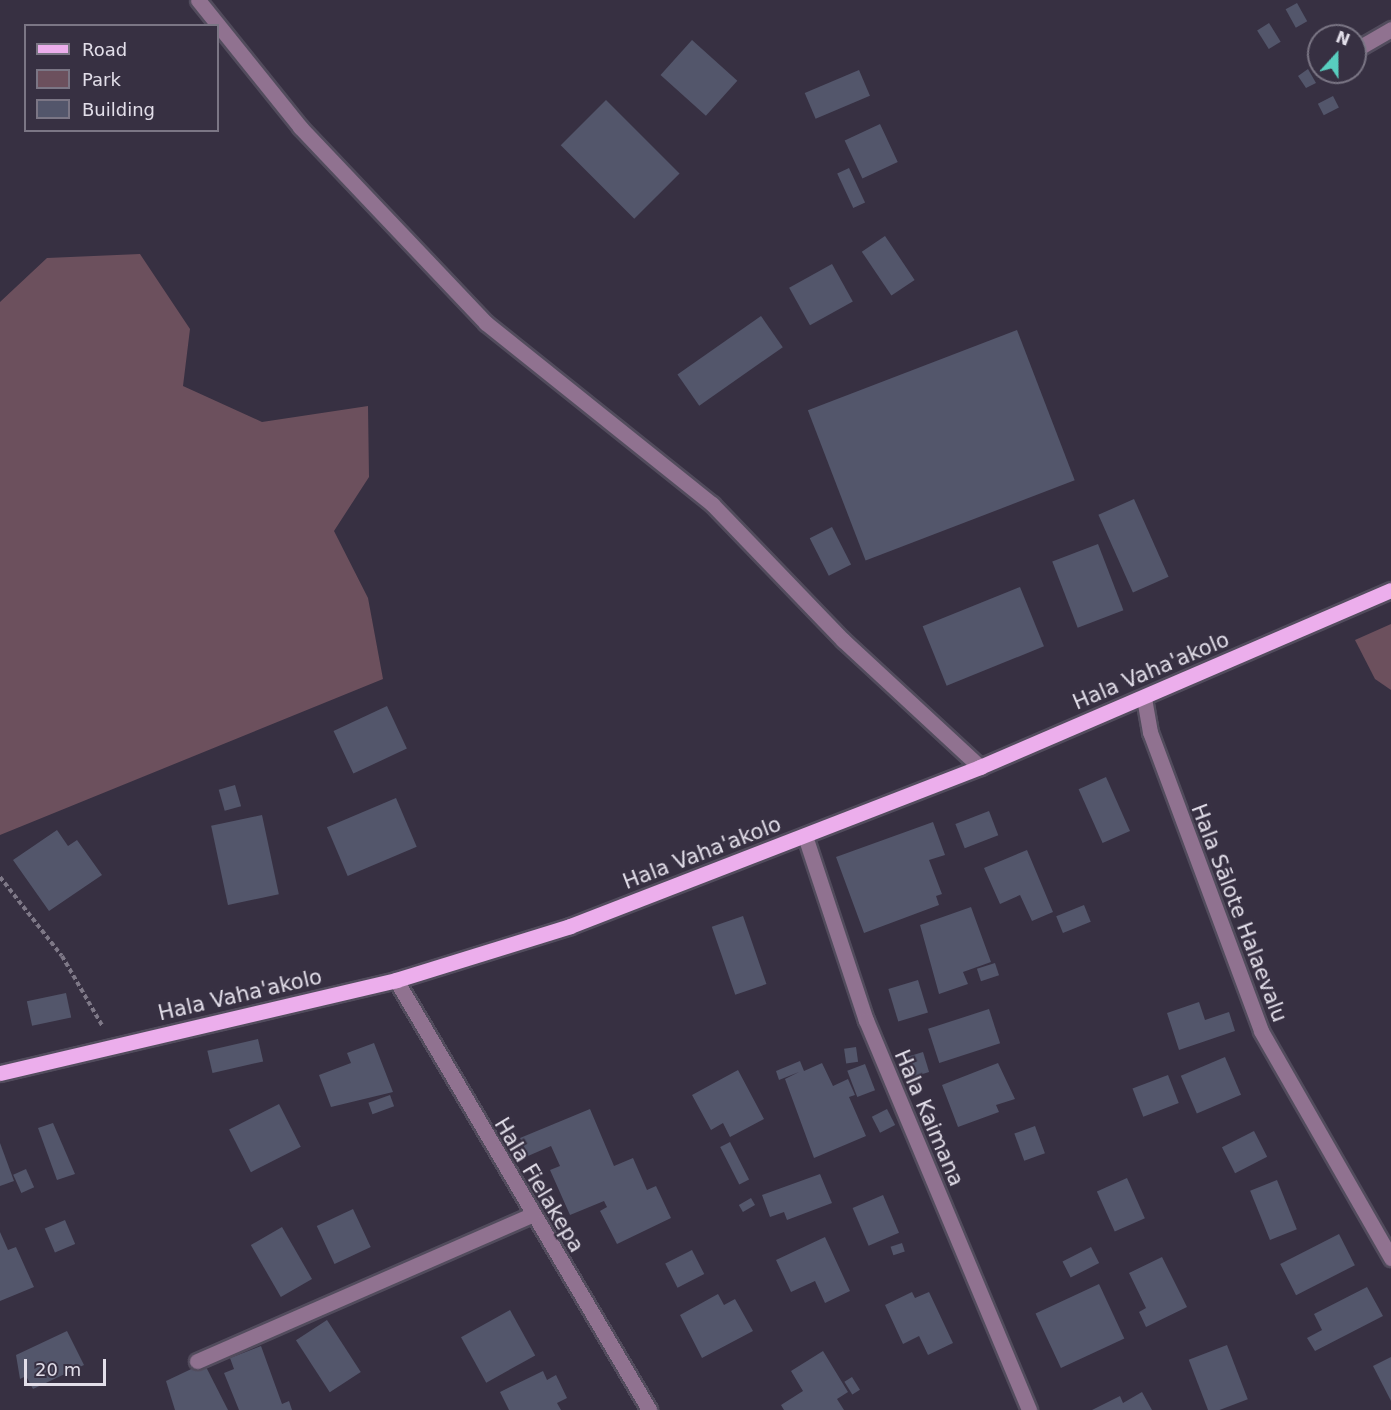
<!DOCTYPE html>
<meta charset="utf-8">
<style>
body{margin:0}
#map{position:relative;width:1391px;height:1410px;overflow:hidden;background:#373042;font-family:"DejaVu Sans",sans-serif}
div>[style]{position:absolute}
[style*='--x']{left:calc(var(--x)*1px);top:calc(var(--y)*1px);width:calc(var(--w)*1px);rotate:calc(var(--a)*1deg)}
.green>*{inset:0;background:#6c505d}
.building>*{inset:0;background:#53566b;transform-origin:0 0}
.path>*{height:4px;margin-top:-2px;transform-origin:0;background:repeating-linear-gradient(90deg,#7e7887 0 4.5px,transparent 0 7.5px)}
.roads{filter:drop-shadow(2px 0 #524c5d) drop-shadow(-2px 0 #524c5d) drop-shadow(0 2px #524c5d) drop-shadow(0 -2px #524c5d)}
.minor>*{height:15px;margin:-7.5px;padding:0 7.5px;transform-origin:7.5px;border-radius:7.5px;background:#907290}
.major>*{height:15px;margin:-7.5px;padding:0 7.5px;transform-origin:7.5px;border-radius:7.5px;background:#ecaeec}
span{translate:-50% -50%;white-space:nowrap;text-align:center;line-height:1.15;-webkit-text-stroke:4.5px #373042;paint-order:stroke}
.street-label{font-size:21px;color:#e2dee9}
.legend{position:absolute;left:24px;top:24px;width:195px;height:108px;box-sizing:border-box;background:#373042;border:2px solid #7b7685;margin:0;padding:8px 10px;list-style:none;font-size:18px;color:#e2dee9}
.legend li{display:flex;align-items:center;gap:12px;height:30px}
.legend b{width:30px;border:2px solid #7b7685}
.north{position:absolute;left:1307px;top:24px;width:60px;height:60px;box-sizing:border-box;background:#373042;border:2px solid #7b7685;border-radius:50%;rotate:21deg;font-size:16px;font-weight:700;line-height:24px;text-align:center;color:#e2dee9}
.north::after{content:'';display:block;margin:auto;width:21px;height:27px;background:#58cebf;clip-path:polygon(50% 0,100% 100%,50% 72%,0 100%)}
.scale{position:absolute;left:24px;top:1359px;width:82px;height:27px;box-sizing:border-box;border:3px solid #e2dee9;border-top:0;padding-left:8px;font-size:18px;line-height:21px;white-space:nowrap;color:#e2dee9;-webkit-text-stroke:4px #373042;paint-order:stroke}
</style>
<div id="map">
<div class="green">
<div style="clip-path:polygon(140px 254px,190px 329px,183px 386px,262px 422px,368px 406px,369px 477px,334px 531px,368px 598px,383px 679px,0 835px,0 302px,47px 258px)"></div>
<div style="clip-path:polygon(1391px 624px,1391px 690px,1375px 679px,1355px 640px)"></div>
</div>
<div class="building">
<div style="left:1297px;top:3px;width:21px;height:13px;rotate:61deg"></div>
<div style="left:1269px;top:23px;width:22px;height:14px;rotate:58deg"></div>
<div style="left:692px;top:40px;width:61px;height:47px;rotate:42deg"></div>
<div style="clip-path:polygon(1308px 69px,1316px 83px,1306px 88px,1298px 76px)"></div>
<div style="left:859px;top:70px;width:28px;height:59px;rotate:67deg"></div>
<div style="left:1333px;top:96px;width:13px;height:17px;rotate:63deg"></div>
<div style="left:606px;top:100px;width:104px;height:64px;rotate:45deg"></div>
<div style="left:880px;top:124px;width:42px;height:39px;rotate:65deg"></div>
<div style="left:849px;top:168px;width:38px;height:13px;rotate:65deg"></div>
<div style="left:885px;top:236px;width:53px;height:28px;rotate:56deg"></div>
<div style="left:832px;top:264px;width:43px;height:49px;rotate:61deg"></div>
<div style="left:761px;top:316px;width:38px;height:102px;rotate:55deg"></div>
<div style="left:1017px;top:330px;width:161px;height:224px;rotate:69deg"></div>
<div style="left:1134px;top:499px;width:85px;height:39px;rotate:66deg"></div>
<div style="left:832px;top:527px;width:42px;height:25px;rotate:63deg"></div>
<div style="left:1098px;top:544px;width:71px;height:49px;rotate:69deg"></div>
<div style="left:1020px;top:587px;width:64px;height:105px;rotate:68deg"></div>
<div style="left:387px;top:706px;width:47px;height:59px;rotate:65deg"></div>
<div style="left:1106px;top:777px;width:59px;height:30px;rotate:66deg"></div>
<div style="left:235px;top:785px;width:22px;height:17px;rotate:74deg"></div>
<div style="left:396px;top:798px;width:53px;height:75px;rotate:67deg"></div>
<div style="left:989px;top:811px;width:26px;height:36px;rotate:69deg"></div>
<div style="left:262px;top:815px;width:81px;height:52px;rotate:78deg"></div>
<div style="clip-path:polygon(933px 822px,945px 855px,929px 860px,942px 894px,936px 896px,939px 905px,864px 933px,836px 857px)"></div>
<div style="clip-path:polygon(57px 830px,68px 846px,77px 840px,102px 875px,49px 911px,13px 860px)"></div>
<div style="clip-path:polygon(1027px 850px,1053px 912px,1032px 921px,1020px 895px,1000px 904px,984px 868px)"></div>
<div style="left:1084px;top:905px;width:18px;height:30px;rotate:68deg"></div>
<div style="clip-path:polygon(971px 907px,991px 962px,963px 972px,968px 984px,939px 994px,920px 925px)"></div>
<div style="left:743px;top:916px;width:72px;height:33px;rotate:71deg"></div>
<div style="left:995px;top:963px;width:13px;height:19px;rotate:72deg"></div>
<div style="left:918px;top:980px;width:34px;height:31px;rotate:73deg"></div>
<div style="left:66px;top:993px;width:25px;height:40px;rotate:78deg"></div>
<div style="clip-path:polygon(1199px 1002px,1205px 1020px,1229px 1012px,1235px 1031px,1179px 1050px,1167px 1013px)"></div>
<div style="left:989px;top:1009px;width:36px;height:64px;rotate:72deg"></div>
<div style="left:258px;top:1039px;width:23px;height:52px;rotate:77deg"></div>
<div style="clip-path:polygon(374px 1043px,393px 1092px,331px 1107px,319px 1075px,351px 1063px,347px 1053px)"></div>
<div style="left:856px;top:1047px;width:15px;height:12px;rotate:82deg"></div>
<div style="left:923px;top:1052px;width:21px;height:17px;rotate:73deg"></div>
<div style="left:1225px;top:1057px;width:41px;height:48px;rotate:67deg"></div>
<div style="clip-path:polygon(800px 1061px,804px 1071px,822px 1063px,833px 1086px,848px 1079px,855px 1095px,849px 1097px,866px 1136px,814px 1158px,785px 1079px,799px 1072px,779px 1080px,776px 1071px)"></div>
<div style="clip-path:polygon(998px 1063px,1015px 1099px,996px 1105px,999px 1112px,958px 1127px,942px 1085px)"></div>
<div style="left:865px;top:1064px;width:28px;height:19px;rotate:69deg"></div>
<div style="clip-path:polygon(738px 1070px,764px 1119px,730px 1137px,723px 1123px,711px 1130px,692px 1095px)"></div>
<div style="left:1168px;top:1075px;width:30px;height:38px;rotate:69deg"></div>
<div style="left:390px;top:1095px;width:12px;height:23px;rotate:70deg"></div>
<div style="left:279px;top:1104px;width:48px;height:56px;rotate:63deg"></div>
<div style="clip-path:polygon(590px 1109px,614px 1166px,633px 1158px,647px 1190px,656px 1186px,671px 1218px,617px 1244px,600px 1211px,607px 1207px,604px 1201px,570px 1215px,550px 1170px,560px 1166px,551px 1146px,528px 1156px,520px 1138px)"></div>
<div style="left:887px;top:1109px;width:18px;height:17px;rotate:63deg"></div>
<div style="clip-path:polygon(53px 1123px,75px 1174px,57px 1180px,38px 1128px)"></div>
<div style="left:1035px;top:1126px;width:29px;height:22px;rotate:70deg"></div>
<div style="left:1254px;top:1131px;width:29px;height:36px;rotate:63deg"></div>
<div style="left:730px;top:1142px;width:42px;height:11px;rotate:63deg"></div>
<div style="clip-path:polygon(0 1143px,14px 1181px,0 1186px)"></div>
<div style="left:26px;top:1169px;width:20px;height:14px;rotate:66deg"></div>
<div style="clip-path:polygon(820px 1174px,832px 1203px,787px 1220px,784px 1212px,770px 1217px,762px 1195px)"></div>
<div style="left:1127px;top:1178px;width:44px;height:33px;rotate:66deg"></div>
<div style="left:1277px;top:1180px;width:53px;height:29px;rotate:68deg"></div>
<div style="left:883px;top:1195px;width:41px;height:33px;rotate:67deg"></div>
<div style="left:751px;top:1198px;width:8px;height:14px;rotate:60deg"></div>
<div style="left:353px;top:1209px;width:42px;height:40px;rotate:65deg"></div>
<div style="left:65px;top:1220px;width:26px;height:22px;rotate:67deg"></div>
<div style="left:282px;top:1227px;width:60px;height:36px;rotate:60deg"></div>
<div style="clip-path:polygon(0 1232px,8px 1250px,16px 1247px,34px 1287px,0 1301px)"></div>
<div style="left:1339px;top:1234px;width:35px;height:66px;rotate:63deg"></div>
<div style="clip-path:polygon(825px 1237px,850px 1291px,825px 1303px,815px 1281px,791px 1292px,776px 1260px)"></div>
<div style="left:902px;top:1243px;width:9px;height:12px;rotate:72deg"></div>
<div style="left:1091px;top:1247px;width:18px;height:32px;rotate:63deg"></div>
<div style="left:692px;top:1250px;width:27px;height:30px;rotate:63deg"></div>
<div style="clip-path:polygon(1162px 1257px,1187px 1307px,1146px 1327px,1139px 1312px,1146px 1308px,1129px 1273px)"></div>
<div style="left:1099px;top:1284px;width:60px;height:70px;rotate:65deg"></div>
<div style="clip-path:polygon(1367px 1287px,1383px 1316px,1315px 1351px,1307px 1338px,1322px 1330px,1314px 1314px)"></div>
<div style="clip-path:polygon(912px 1292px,915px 1298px,929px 1292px,953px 1343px,928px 1355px,919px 1336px,903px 1344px,885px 1305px)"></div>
<div style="clip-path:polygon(718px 1294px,724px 1305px,735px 1299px,753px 1331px,702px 1358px,680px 1315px)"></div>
<div style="left:510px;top:1310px;width:52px;height:56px;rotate:61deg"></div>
<div style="left:327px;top:1320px;width:62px;height:37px;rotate:57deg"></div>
<div style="clip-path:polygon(67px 1331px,84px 1365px,33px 1389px,26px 1376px,20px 1379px,16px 1355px)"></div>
<div style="left:1227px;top:1345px;width:58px;height:41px;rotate:69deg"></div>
<div style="clip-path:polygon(261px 1346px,282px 1404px,289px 1401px,292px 1410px,239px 1410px,224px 1373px,234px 1369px,230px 1358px)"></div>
<div style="clip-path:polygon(823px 1351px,848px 1392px,837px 1399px,844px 1410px,784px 1410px,781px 1405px,803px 1391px,791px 1371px)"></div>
<div style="clip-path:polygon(1391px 1357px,1391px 1401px,1373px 1366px)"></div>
<div style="clip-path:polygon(204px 1363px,228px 1410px,175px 1410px,166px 1381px)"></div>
<div style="clip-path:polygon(543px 1371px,547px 1380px,556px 1375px,567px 1398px,557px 1403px,561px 1410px,509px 1410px,500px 1392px)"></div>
<div style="left:852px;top:1377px;width:15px;height:9px;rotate:58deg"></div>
<div style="clip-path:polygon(1142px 1392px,1152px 1410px,1092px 1410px,1120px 1396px,1123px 1403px)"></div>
</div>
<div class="path">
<div style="--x:0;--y:877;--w:100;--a:51.9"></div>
<div style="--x:62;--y:956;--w:82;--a:60"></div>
</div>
<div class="roads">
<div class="minor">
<div style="--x:198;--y:0;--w:163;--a:51.2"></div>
<div style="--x:300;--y:127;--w:270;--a:46.5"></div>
<div style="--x:486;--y:323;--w:290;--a:38.7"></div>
<div style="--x:712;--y:504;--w:189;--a:46.1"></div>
<div style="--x:843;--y:640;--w:187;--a:42.8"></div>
<div style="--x:1362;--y:46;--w:34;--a:-30"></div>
<div style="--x:1144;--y:698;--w:35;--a:80"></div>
<div style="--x:1150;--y:732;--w:319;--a:69.6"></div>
<div style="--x:1261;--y:1031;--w:262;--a:60.2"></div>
<div style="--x:805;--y:836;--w:194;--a:71.7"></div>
<div style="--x:866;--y:1020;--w:423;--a:67.3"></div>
<div style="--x:396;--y:980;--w:499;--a:59.5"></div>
<div style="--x:197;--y:1361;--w:367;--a:-23.6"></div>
</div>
<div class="major">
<div style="--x:0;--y:1073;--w:407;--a:-13.2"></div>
<div style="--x:396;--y:980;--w:182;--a:-17.2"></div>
<div style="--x:570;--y:926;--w:440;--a:-21.2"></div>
<div style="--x:980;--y:767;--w:447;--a:-23.3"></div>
</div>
</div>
<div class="street-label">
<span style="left:1151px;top:671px;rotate:-23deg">Hala Vaha'akolo</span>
<span style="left:702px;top:853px;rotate:-21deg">Hala Vaha'akolo</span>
<span style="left:1239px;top:913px;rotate:69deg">Hala Sālote Halaevalu</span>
<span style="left:240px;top:995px;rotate:-13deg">Hala Vaha'akolo</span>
<span style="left:929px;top:1118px;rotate:67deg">Hala Kaimana</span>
<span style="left:539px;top:1185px;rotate:59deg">Hala Fielakepa</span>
</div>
<ul class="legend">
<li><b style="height:8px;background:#ecaeec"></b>Road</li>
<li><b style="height:16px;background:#6c505d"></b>Park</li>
<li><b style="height:16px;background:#53566b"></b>Building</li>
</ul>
<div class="north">N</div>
<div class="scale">20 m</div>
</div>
